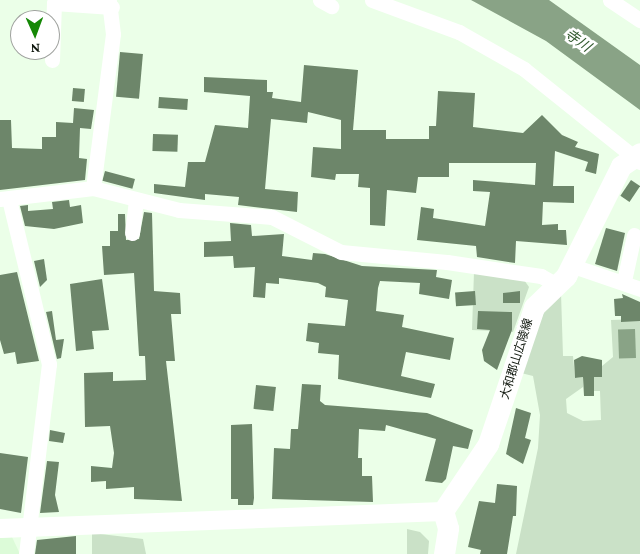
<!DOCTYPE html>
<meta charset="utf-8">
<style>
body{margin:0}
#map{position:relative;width:640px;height:554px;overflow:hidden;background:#ebffe8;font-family:"Crimson Pro","Noto Sans JP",serif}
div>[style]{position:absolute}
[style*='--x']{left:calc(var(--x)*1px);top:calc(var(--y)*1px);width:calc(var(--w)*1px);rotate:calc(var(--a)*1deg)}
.built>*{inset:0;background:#dcfbd8}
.green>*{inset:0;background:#cae1c7}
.water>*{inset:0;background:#89a386;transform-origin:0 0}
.building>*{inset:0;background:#6d866a;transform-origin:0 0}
.minor>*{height:15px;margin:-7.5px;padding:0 7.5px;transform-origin:7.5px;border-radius:7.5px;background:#fff}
.tertiary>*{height:19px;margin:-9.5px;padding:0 9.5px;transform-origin:9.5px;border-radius:9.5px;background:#fff}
.secondary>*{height:21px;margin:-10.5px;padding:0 10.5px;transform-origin:10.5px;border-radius:10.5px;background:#fff}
span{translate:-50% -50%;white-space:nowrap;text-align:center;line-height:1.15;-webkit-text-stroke:5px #fff;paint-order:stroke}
.street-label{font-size:12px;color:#0e160c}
.water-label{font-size:14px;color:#335a2f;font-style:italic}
.north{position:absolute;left:10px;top:10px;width:50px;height:50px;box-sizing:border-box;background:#fff;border:1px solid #9fa29e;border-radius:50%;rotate:178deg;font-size:14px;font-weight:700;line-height:20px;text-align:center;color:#0e160c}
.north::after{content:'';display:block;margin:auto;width:18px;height:22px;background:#158806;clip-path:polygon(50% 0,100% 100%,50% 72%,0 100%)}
</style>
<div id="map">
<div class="built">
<div style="clip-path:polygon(12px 537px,20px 554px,0 554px,0 538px)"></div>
</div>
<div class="green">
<div style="clip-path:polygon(474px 272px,522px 277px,529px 287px,513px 332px,472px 330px)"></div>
<div style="clip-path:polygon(561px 293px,563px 356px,573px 356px,575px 378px,583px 377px,583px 387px,566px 399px,567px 413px,583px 421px,601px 420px,600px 391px,594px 391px,594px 377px,602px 376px,602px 366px,613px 357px,611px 320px,640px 319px,640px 554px,516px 554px,538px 448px,540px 415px,533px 376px,521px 373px,545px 309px)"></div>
<div style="clip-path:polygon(407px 529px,420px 532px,429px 541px,428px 554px,407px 554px)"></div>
<div style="clip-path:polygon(92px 533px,143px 539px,146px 554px,92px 554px)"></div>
</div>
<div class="water">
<div style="clip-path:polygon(471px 0,549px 0,640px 65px,640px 110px,546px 41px)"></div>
<div style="left:635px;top:329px;width:29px;height:17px;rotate:88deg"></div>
</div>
<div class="building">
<div style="left:120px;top:52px;width:23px;height:45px;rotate:5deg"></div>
<div style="clip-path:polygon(304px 65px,358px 70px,353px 130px,386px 130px,386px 139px,429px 139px,429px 126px,436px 126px,438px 91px,475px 93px,473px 127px,523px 133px,542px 115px,562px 135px,578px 142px,575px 147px,599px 154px,596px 174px,585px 171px,588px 162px,555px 151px,553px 186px,574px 186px,574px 203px,543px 202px,542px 225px,558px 224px,558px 230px,566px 230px,567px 245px,516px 241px,515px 263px,477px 257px,476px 246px,417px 240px,421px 207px,434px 209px,433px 218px,485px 226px,490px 192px,473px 191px,473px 180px,535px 185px,536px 163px,449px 163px,449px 177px,418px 177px,416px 193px,387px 190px,385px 226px,370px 225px,370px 188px,358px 187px,359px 174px,336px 174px,335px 180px,311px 177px,313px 147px,341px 149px,341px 120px,308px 112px,307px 123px,271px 119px,265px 189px,298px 192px,297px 212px,238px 205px,239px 197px,205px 194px,205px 200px,154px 193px,154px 184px,185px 187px,188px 162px,205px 162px,215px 125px,248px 128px,250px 96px,204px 92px,204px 77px,267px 80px,267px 92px,273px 92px,272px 98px,301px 102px)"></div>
<div style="left:73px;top:88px;width:12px;height:13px;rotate:5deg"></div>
<div style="left:159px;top:97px;width:29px;height:11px;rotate:4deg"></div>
<div style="clip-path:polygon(74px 108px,94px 110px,91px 129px,80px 128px,79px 158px,87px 159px,85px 180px,0 190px,0 120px,11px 120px,12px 148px,42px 149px,42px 137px,56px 137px,56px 122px,73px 123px)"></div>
<div style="left:153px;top:134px;width:25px;height:17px;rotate:2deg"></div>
<div style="left:105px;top:171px;width:31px;height:10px;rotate:15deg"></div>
<div style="left:631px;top:180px;width:11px;height:19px;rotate:34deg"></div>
<div style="clip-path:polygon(69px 200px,70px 207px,81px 205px,83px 223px,54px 229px,25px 226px,20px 206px,28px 205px,28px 211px,53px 209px,52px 202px)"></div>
<div style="clip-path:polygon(144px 212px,152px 213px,154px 291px,180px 293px,181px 314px,171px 314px,175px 361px,166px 361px,182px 501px,134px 499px,134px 487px,106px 489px,106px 481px,91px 482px,91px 466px,112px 468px,114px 453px,110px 426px,85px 427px,84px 373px,113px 372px,113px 381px,146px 380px,145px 356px,139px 356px,134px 273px,104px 275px,102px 246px,110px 246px,110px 231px,118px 231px,118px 214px,125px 214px,126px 240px,139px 239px)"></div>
<div style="clip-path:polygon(230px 223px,251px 225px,252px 236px,284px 234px,282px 256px,312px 260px,313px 253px,325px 254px,362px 266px,437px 270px,436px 277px,452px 280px,449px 299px,419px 294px,420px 283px,380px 281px,378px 288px,376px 311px,404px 315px,402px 327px,454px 338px,450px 360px,406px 352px,401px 376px,435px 384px,431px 398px,338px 379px,339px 355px,318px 353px,319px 343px,306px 341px,308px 323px,345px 326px,348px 300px,325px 297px,326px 287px,318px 283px,279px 278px,279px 284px,266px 283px,265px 298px,253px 297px,255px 267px,234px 268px,233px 256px,204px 257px,204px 242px,231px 241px)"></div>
<div style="clip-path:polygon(606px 228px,625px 233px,617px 271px,595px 264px)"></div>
<div style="clip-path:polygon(44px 259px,47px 280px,40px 287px,34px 261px)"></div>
<div style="clip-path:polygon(17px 272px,39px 361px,17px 364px,15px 352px,4px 354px,0 340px,0 275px)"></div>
<div style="clip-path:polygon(102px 279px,109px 330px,92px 331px,94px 349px,76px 351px,70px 284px)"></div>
<div style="left:475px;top:291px;width:14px;height:20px;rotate:86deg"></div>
<div style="clip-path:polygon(520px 291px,520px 303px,503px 303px,503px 293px)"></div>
<div style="clip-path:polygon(622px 294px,640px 302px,640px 321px,621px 322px,621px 316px,615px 316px,614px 299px,623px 298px)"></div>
<div style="clip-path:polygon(52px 311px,56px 340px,64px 339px,61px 358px,57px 359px,46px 312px)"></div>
<div style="clip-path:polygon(478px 311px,512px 312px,512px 330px,497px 370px,484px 361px,482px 350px,490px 330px,477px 329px)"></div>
<div style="clip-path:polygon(582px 356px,602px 360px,602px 377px,594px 377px,594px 396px,584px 396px,583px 377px,575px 378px,574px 360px)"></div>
<div style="clip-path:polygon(302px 384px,321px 385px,320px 401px,325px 405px,427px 413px,473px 430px,468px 449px,453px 446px,446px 479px,442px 483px,425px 481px,436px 439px,386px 425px,385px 431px,359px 429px,358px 458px,362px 458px,362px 476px,372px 476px,373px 502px,272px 499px,274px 448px,290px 449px,291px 429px,298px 429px)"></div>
<div style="left:256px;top:385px;width:20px;height:24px;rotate:6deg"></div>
<div style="clip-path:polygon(516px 408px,531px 413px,525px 438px,531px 440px,523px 464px,506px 454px)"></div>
<div style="clip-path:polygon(252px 424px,254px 498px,253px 505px,238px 505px,238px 499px,231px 499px,231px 425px)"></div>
<div style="clip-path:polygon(50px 430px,65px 433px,63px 443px,49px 441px)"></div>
<div style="clip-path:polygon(0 453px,28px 457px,21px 513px,0 509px)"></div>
<div style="clip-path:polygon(47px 461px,59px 462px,55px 495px,59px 512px,40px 513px)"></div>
<div style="clip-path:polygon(497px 484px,517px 486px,516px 516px,513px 516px,507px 554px,480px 554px,481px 550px,468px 547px,479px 501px,495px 503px)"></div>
<div style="clip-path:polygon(76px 536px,76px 554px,35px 554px,37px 540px)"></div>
</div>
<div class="minor">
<div style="--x:320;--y:0;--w:13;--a:29"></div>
<div style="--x:372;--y:0;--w:93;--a:20.2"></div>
<div style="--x:459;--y:32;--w:75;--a:29.6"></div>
<div style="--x:524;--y:69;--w:149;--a:38.7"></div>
<div style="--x:610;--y:0;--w:36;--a:34"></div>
<div style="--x:52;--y:60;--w:57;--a:-88"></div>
<div style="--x:54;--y:3;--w:58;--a:3.9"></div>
<div style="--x:93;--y:188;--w:155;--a:-82.6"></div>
<div style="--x:113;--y:34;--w:34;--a:-97"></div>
<div style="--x:0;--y:199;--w:94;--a:-6.7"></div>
<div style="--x:93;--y:188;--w:89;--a:14.3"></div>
<div style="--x:179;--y:210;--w:93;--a:4.3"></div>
<div style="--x:272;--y:217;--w:77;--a:26.9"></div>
<div style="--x:341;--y:252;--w:106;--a:5.4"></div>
<div style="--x:447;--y:262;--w:95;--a:8.5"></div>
<div style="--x:541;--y:276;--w:18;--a:29"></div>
<div style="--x:9;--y:199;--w:170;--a:76.4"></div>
<div style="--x:49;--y:364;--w:191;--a:96.9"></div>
<div style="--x:132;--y:233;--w:33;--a:-83"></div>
<div style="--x:573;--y:266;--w:71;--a:18.9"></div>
<div style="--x:624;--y:281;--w:47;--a:-77.7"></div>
</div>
<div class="tertiary">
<div style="--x:0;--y:528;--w:443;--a:-2.2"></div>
</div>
<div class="secondary">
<div style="--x:444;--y:554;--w:26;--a:-81"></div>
<div style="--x:448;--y:528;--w:18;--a:-106"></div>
<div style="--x:443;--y:511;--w:81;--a:-56.1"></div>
<div style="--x:488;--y:444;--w:145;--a:-71.4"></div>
<div style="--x:534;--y:307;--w:45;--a:-44.1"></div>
<div style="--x:566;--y:276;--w:123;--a:-63.4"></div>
<div style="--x:621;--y:166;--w:23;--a:-34"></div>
</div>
<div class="street-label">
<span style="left:517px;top:359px;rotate:-73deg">大和郡山広陵線</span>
</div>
<div class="water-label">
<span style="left:578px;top:40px;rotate:35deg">寺川</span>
</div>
<div class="north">N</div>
</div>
